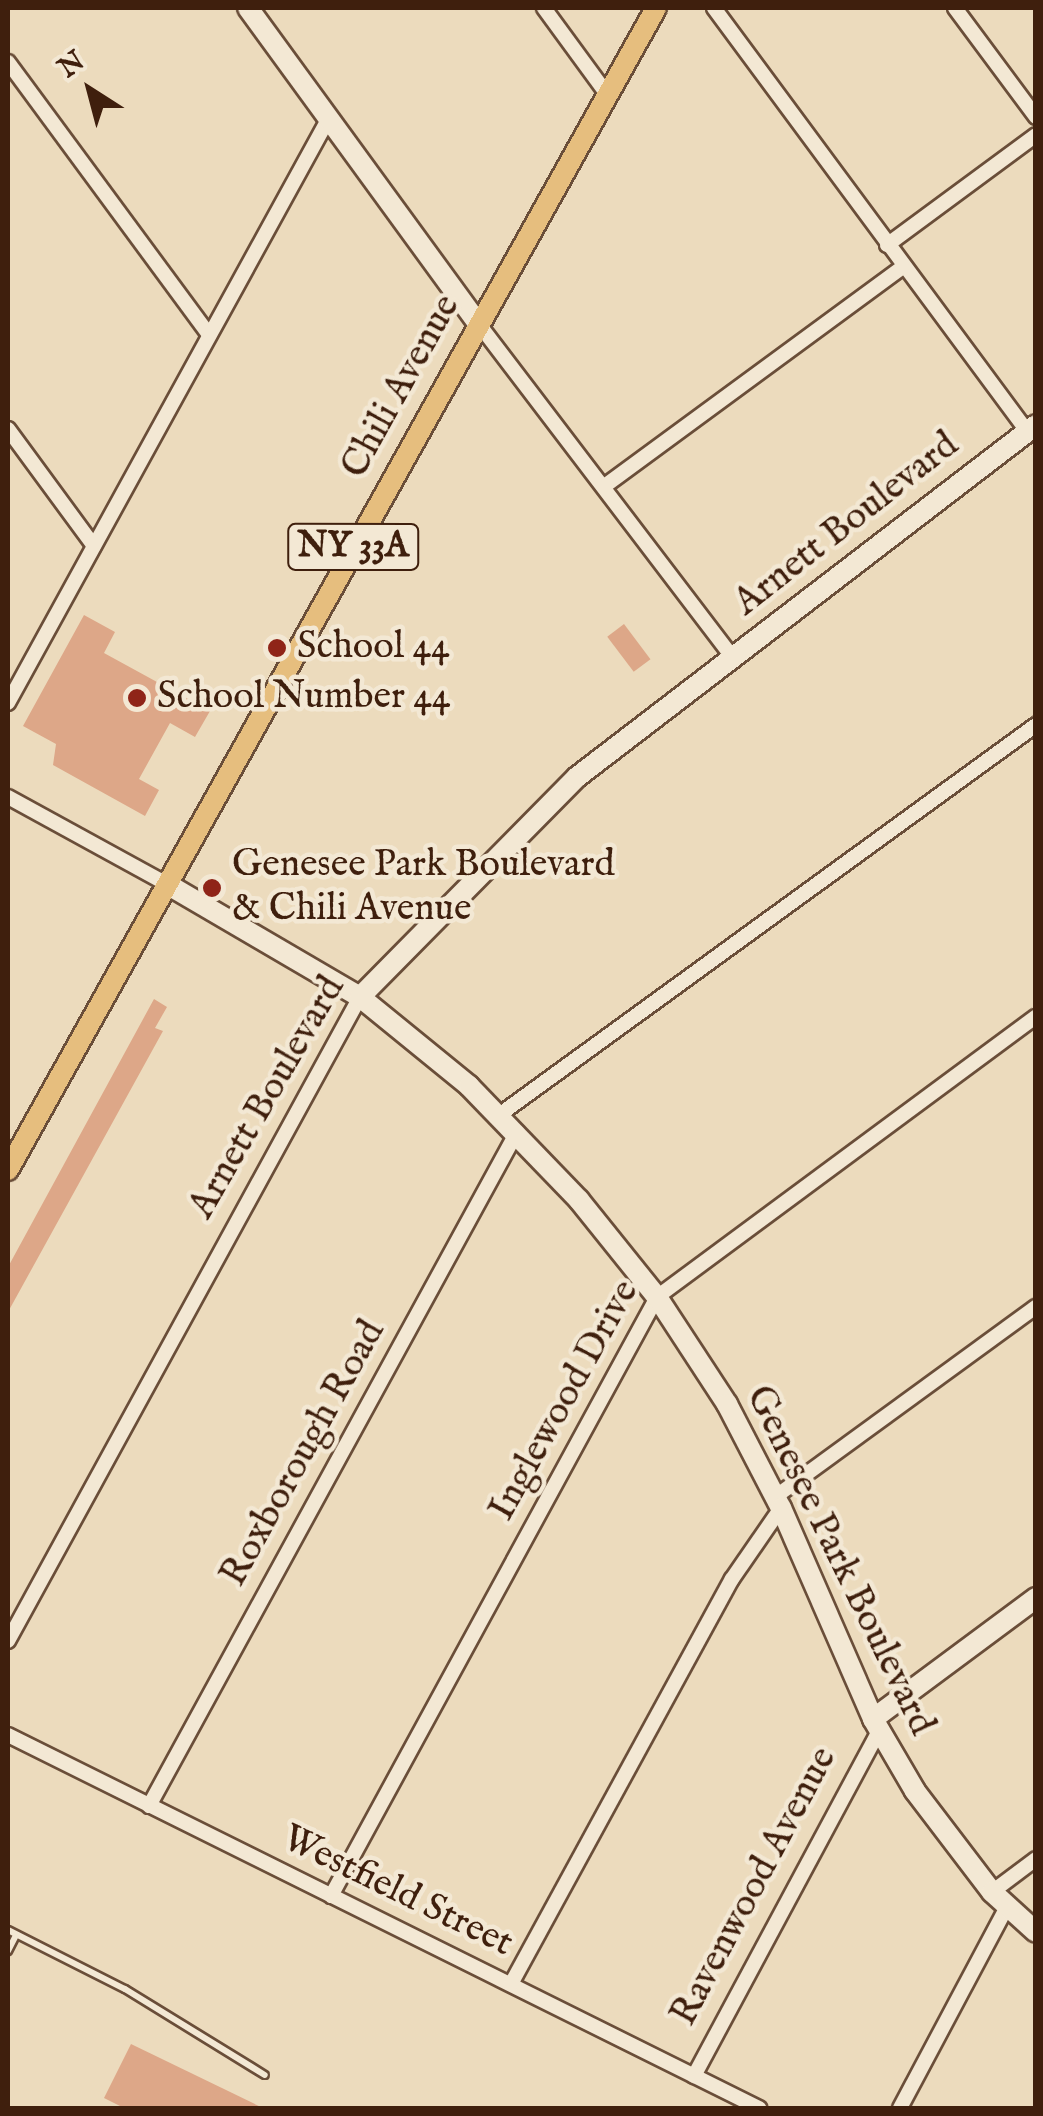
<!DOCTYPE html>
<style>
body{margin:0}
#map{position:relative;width:1043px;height:2116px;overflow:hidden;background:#ecdbbd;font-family:"IM FELL English",serif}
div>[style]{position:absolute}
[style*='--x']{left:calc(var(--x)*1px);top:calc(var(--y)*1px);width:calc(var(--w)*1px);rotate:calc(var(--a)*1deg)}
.building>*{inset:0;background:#dda788;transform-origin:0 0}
.roads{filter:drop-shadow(2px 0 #6a4e39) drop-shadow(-2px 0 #6a4e39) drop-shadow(0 2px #6a4e39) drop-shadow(0 -2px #6a4e39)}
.lane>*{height:6px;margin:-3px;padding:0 3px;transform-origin:3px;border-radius:3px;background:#f3e8d4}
.street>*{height:14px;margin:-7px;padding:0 7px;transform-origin:7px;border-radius:7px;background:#f3e8d4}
.secondary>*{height:20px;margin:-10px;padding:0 10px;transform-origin:10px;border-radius:10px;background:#f3e8d4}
.primary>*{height:20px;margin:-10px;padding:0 10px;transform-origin:10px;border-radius:10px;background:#e6be7e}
.dots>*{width:28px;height:28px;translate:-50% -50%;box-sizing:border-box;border:5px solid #f3e8d4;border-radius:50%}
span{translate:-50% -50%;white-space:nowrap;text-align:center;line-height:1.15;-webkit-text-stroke:9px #f3e8d4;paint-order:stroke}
.shield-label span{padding:2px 8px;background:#f3e8d4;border:2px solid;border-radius:8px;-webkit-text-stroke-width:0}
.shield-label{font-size:35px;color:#3f1f0d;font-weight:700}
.street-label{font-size:38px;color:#3f1f0d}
.poi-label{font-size:38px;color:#3f1f0d}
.left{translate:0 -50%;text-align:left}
.frame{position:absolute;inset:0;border:10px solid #3f1f0d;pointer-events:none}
.north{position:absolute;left:40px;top:40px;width:100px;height:100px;-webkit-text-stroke:8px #f3e8d4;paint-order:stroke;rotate:324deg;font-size:28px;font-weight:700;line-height:40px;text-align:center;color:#3f1f0d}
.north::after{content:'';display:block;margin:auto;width:35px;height:45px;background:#3f1f0d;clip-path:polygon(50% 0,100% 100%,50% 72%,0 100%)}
</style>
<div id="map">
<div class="building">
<div style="clip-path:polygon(84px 615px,115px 632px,104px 653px,210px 711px,195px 737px,170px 723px,139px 779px,159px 790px,145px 816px,53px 765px,56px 744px,23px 726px)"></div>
<div style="left:624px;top:624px;width:44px;height:21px;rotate:53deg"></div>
<div style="clip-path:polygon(154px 999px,167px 1007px,155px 1028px,163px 1031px,8px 1312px,8px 1267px)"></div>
<div style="clip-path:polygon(131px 2044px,263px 2108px,124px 2108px,104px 2098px)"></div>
</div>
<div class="roads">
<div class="lane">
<div style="--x:8;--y:1930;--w:131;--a:26.8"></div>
<div style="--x:125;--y:1989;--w:164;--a:31.6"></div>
<div style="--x:8;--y:1951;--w:18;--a:-63"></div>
</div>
<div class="street">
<div style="--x:544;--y:8;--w:107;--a:53.8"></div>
<div style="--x:714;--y:8;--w:526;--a:53.5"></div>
<div style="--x:955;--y:8;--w:136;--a:53.4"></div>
<div style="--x:8;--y:62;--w:339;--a:53.6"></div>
<div style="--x:887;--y:245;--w:185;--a:-36.4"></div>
<div style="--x:478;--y:323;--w:421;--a:52.7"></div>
<div style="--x:8;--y:429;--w:145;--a:53.7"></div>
<div style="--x:606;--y:485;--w:368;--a:-36.3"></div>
<div style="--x:8;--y:703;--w:667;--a:-61.25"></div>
<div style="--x:8;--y:797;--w:179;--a:28.7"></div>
<div style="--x:499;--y:1115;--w:664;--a:-35.99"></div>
<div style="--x:775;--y:1497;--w:323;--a:-36.1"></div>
<div style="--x:8;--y:1641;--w:734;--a:-61.34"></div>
<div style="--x:8;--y:1735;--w:839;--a:26.41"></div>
<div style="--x:149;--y:1806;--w:768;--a:-61.37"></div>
<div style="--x:992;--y:1892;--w:55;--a:-36.9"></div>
<div style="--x:331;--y:1896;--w:682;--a:-61.44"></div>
<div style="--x:657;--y:1297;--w:471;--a:-36.5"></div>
<div style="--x:511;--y:1984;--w:461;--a:-61.4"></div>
<div style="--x:732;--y:1579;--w:86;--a:-55.4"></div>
<div style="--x:694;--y:2076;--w:391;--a:-61.8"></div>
<div style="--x:900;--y:2108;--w:228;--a:-62"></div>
</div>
<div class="secondary">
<div style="--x:248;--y:8;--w:390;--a:53.9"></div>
<div style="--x:165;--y:883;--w:226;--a:30.3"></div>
<div style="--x:360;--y:997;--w:141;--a:39.2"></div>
<div style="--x:469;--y:1086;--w:158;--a:46"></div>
<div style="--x:579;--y:1200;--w:124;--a:51.2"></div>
<div style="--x:657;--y:1297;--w:128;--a:56.8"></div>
<div style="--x:727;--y:1404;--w:117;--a:62.6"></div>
<div style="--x:781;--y:1508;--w:230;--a:66.4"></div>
<div style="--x:873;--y:1719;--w:83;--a:59.7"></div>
<div style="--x:915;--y:1791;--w:127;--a:52.7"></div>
<div style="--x:992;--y:1892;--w:59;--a:42.3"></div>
<div style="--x:360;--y:997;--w:309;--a:-45.4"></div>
<div style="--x:577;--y:777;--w:578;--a:-37.48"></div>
<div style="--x:873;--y:1719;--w:203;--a:-36.6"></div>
</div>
<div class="primary">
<div style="--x:8;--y:1170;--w:1330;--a:-60.85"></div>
</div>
</div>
<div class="dots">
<div style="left:277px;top:648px;background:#8f2418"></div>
<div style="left:137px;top:698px;background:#8f2418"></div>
<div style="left:212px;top:888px;background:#8f2418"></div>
</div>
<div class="shield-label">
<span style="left:353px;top:547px">NY 33A</span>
</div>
<div class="street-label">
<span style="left:402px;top:387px;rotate:-61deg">Chili Avenue</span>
<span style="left:847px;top:525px;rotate:-38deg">Arnett Boulevard</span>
<span style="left:268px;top:1098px;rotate:-60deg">Arnett Boulevard</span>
<span style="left:565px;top:1401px;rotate:-61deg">Inglewood Drive</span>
<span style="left:304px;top:1454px;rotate:-61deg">Roxborough Road</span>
<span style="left:839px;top:1561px;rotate:64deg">Genesee Park Boulevard</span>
<span style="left:755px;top:1887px;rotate:-62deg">Ravenwood Avenue</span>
<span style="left:397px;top:1892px;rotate:26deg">Westfield Street</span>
</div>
<div class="poi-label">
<span class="left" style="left:297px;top:648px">School 44</span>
<span class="left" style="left:157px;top:698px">School Number 44</span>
<span class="left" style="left:232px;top:888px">Genesee Park Boulevard<br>&amp; Chili Avenue</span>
</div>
<div class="frame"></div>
<div class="north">N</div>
</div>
